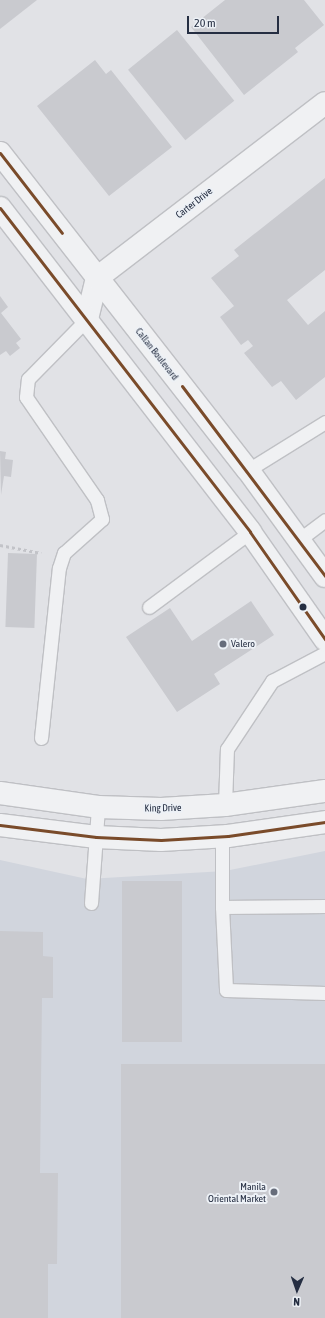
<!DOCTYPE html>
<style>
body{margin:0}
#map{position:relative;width:325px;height:1318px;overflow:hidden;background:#e1e2e6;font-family:"Asap Condensed",sans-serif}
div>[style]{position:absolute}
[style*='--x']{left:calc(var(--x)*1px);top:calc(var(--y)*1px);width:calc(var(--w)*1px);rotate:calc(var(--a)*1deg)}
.built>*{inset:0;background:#d1d5dd}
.building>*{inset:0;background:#c9cacf;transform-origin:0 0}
.path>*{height:2.5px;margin-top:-1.25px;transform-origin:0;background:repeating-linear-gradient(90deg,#c2c3c8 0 3px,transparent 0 6px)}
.roads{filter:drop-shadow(1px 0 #bfc0c4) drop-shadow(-1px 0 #bfc0c4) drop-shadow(0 1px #bfc0c4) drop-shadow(0 -1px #bfc0c4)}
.service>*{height:13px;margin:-6.5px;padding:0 6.5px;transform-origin:6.5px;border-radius:6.5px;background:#f0f1f3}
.minor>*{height:22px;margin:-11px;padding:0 11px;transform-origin:11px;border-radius:11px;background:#f0f1f3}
.tertiary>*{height:22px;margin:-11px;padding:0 11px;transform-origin:11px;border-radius:11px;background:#f0f1f3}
.bus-1>*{height:3px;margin:-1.5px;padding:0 1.5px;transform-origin:1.5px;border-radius:1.5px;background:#7a4b2a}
.dots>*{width:11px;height:11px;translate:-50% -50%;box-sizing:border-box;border:2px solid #edf1f6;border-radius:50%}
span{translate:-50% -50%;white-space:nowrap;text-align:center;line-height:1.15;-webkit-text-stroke:4px #edf1f6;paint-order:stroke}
.street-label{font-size:10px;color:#252e42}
.poi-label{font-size:10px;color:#252e42}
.left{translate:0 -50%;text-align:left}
.right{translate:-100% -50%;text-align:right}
.north{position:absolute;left:277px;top:1270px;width:40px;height:40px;-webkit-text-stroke:3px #edf1f6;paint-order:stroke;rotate:182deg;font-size:11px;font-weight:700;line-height:16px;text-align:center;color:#252e42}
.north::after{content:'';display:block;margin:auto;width:14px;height:18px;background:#252e42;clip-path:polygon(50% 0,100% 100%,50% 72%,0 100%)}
.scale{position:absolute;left:187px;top:16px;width:92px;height:18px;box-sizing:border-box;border:2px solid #252e42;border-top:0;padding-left:5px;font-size:12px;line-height:14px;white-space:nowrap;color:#252e42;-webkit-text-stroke:3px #edf1f6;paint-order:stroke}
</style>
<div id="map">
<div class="built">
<div style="clip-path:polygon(325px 851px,325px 1318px,0 1318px,0 860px,87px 879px,225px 871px)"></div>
</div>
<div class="building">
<div style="clip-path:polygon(0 0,37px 0,0 29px)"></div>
<div style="clip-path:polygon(225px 0,304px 0,324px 25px,295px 48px,298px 52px,244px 95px,191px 27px)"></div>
<div style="left:177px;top:30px;width:91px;height:63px;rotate:51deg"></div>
<div style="clip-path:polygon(95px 60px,106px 74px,111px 70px,172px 147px,109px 196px,37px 106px)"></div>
<div style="clip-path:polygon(325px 178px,325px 270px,287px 300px,308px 325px,325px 311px,325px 377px,296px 400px,281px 381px,272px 387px,244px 353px,253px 346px,248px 340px,241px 345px,220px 317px,234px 306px,211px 278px,239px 256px,234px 250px)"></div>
<div style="clip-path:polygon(0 296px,8px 307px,1px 313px,21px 339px,16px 343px,20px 348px,10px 356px,6px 351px,0 355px)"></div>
<div style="clip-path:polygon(0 451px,6px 452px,5px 459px,13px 460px,11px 477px,4px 476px,1px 495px)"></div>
<div style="left:8px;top:553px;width:29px;height:74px;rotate:2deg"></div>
<div style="clip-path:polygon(251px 601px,274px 635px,214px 674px,220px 684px,177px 712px,126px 637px,170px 608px,192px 641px)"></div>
<div style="left:122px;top:881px;width:60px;height:161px"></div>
<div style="clip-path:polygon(0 931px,43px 932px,43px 956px,53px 957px,53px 998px,42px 998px,40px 1173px,58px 1173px,57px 1264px,48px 1264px,48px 1318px,0 1318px)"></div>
<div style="left:325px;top:1064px;width:254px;height:204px;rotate:90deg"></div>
</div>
<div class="path">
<div style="--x:0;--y:545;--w:42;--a:11"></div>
</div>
<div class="roads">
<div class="service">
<div style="--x:248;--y:470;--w:91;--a:-31.9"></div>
<div style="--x:300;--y:539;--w:31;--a:-37"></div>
<div style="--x:149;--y:607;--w:126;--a:-36.6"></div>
<div style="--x:41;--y:738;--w:171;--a:-84"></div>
<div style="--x:59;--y:568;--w:16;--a:-72"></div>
<div style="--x:64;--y:553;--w:51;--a:-41.8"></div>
<div style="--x:102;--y:519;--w:20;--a:-105"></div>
<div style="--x:97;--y:500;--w:125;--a:-124.6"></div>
<div style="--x:26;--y:397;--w:18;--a:-84"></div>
<div style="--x:28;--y:379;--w:84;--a:-45.5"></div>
<div style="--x:225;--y:805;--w:56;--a:-88"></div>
<div style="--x:227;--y:749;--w:82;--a:-56.5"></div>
<div style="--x:272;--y:681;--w:60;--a:-27.8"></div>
<div style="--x:222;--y:836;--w:71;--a:90"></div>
<div style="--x:91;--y:903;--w:96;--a:-85.8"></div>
<div style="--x:325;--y:906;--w:103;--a:179.4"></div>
<div style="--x:222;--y:907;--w:83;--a:87.2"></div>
<div style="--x:226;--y:990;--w:99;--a:1.7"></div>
</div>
<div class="minor">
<div style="--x:87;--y:319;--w:42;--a:-76.3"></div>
<div style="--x:97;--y:278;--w:287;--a:-37.5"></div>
</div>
<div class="tertiary">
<div style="--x:0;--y:153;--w:402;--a:52"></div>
<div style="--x:248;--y:470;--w:131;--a:54"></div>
<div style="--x:0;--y:208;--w:409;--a:52.3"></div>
<div style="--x:250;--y:532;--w:131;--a:55"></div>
<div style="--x:0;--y:793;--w:99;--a:8.1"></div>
<div style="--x:98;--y:807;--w:63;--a:1.8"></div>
<div style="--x:161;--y:809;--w:64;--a:-3.6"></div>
<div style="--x:225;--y:805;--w:101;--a:-8"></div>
<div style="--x:0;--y:825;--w:97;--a:7.1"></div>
<div style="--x:96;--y:837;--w:65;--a:2.6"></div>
<div style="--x:161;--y:840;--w:67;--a:-3.4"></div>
<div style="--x:228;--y:836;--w:98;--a:-8.2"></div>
</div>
</div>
<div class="bus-1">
<div style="--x:0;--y:153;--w:101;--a:52.2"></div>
<div style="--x:0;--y:208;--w:409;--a:52.3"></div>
<div style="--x:250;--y:532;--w:131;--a:55"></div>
<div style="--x:182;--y:386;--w:238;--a:53"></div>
<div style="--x:0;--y:825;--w:97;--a:7.1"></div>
<div style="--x:96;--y:837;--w:65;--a:2.6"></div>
<div style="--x:161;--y:840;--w:67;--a:-3.4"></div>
<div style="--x:228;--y:836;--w:98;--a:-8.2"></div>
</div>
<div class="dots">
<div style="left:303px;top:607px;background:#252e42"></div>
<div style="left:223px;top:644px;background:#676d7b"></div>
<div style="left:274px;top:1192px;background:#676d7b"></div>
</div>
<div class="street-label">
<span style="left:194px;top:203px;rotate:-38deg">Carter Drive</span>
<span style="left:157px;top:354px;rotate:52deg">Callan Boulevard</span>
<span style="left:163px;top:808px;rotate:-1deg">King Drive</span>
</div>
<div class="poi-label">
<span class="left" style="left:231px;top:644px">Valero</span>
<span class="right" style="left:266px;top:1192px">Manila<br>Oriental Market</span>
</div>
<div class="north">N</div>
<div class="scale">20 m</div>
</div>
